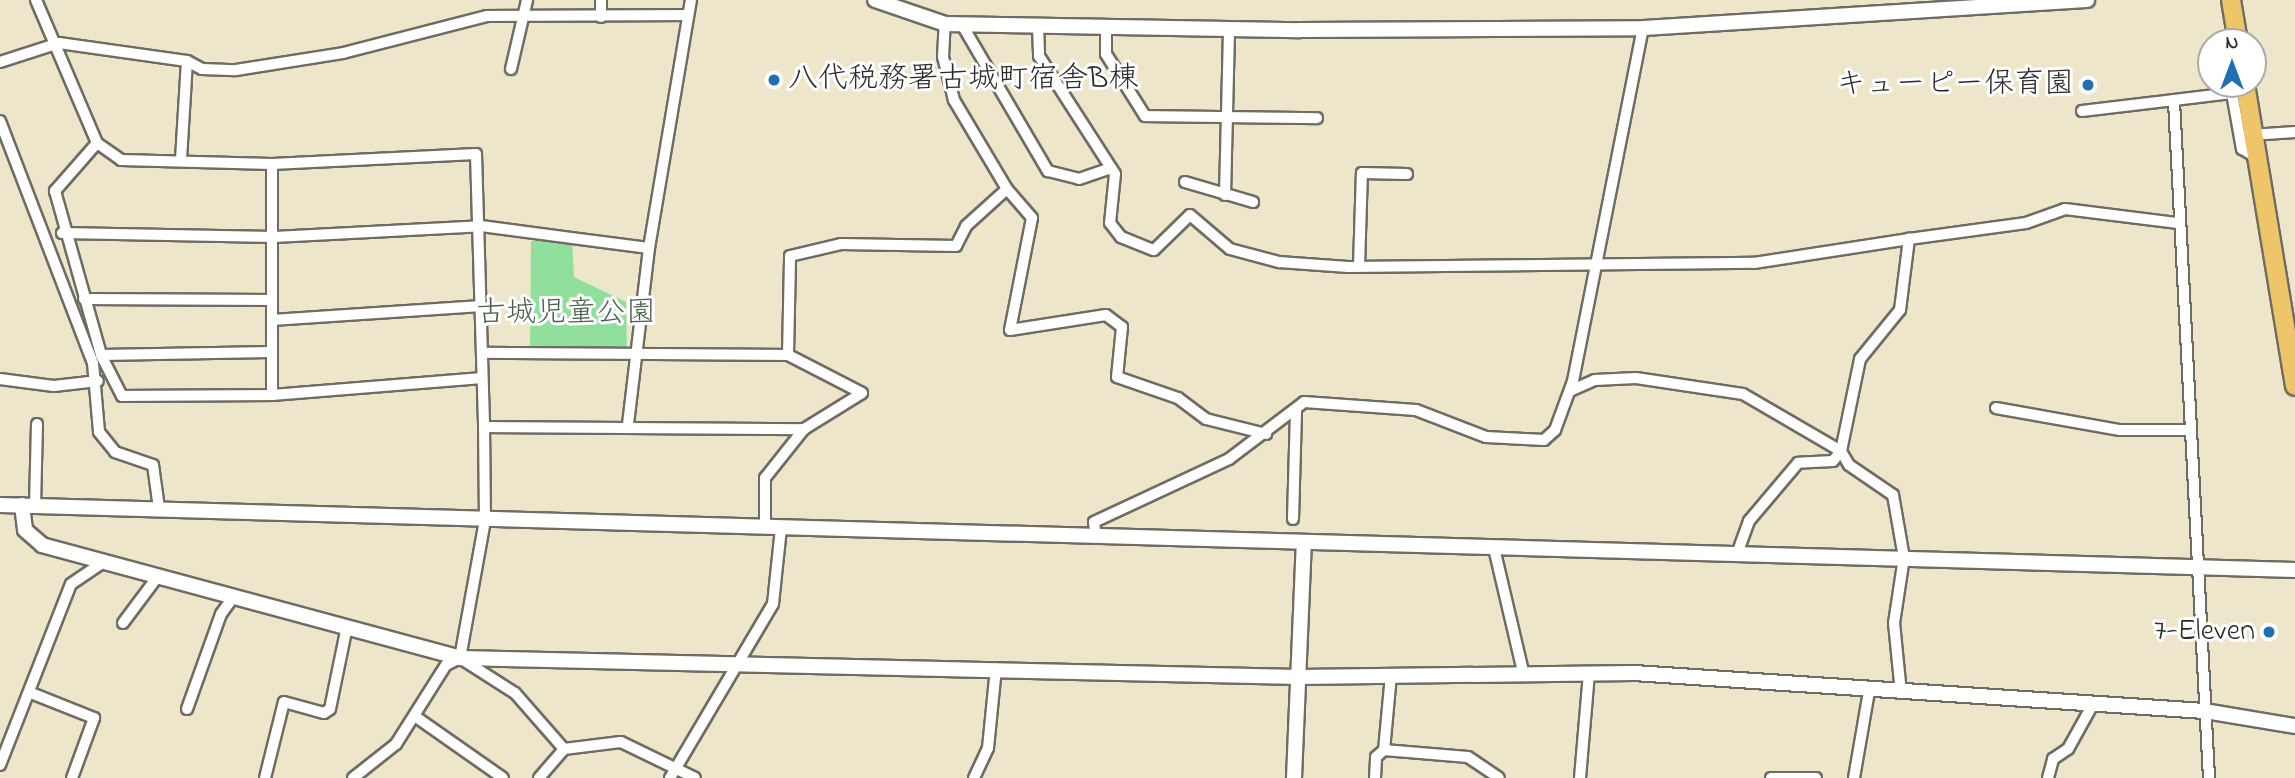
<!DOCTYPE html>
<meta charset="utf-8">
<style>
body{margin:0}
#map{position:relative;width:2295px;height:778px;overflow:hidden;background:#eee6ca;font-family:"Indie Flower","Klee One",sans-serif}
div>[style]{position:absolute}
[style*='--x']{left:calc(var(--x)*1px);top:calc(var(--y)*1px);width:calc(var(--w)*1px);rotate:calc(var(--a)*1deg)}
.green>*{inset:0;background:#91df9d}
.roads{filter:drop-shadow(2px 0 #6f6c63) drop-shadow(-2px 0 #6f6c63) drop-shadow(0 2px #6f6c63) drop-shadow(0 -2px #6f6c63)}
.minor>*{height:10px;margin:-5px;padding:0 5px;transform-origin:5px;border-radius:5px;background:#fff}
.tertiary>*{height:14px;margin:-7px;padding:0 7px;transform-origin:7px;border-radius:7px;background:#fff}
.primary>*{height:18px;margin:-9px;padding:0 9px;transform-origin:9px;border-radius:9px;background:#eec569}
.dots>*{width:19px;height:19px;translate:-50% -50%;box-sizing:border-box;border:4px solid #fff;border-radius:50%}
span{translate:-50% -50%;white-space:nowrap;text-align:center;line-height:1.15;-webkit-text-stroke:6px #fff;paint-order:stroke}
.poi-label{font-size:30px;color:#2b2b2b}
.left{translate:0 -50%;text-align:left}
.right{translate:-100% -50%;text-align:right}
.park-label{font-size:30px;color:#4a614d}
.north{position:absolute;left:2197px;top:28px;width:70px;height:70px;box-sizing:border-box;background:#fff;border:2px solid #aaa;border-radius:50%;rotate:0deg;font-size:19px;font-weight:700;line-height:28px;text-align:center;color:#2b2b2b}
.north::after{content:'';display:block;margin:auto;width:24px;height:32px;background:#1f6fb2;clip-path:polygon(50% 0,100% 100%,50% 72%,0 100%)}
</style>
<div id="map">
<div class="green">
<div style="clip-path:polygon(572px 239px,574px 277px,626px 302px,627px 349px,530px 351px,531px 241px)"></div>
</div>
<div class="roads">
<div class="minor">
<div style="--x:36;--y:0;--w:155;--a:66.9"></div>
<div style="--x:97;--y:143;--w:29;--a:35"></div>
<div style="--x:121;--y:160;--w:151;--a:1.5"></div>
<div style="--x:272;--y:164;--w:204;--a:-2.8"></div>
<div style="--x:476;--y:154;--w:273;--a:88.3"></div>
<div style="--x:484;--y:427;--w:320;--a:0.4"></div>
<div style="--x:804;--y:429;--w:68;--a:-31.8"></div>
<div style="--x:862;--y:393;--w:83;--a:-152.8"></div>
<div style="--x:788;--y:355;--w:306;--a:-179.6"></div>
<div style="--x:601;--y:17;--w:17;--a:-90"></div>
<div style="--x:961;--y:23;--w:172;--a:59.6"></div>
<div style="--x:1048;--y:171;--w:32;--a:14"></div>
<div style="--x:1079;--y:179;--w:34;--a:-19"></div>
<div style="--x:1038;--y:25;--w:31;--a:88"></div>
<div style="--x:1039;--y:56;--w:140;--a:57.2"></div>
<div style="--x:1115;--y:174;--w:49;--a:95.8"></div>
<div style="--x:1110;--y:223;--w:18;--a:52"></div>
<div style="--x:1121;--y:237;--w:35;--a:22"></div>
<div style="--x:1154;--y:250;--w:50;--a:-44.2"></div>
<div style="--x:1190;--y:215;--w:52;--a:40.4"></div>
<div style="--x:1230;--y:249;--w:51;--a:14.9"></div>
<div style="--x:1279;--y:262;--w:69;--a:4.1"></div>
<div style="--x:1348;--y:267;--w:406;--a:-0.6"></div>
<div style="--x:1754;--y:263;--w:157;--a:-8.8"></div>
<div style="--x:1106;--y:25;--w:29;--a:90"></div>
<div style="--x:1106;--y:54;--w:73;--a:57.8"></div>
<div style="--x:1145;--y:116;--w:172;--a:0.7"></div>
<div style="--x:187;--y:61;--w:17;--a:28"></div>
<div style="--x:202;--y:69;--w:34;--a:2"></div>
<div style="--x:236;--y:70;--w:108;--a:-9"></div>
<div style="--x:343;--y:53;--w:149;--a:-14.4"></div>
<div style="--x:487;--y:16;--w:201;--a:-0.3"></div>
<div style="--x:0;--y:62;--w:62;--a:-17.9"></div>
<div style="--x:59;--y:43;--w:129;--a:8"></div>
<div style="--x:187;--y:61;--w:99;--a:93.5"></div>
<div style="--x:511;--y:69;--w:71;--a:-76.9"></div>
<div style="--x:2082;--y:111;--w:93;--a:-6.8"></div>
<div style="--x:0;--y:121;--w:259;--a:69"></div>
<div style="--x:93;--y:363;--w:69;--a:85"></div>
<div style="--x:99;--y:432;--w:26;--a:51"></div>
<div style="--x:115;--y:452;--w:40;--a:18.9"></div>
<div style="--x:153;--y:465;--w:43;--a:82.1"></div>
<div style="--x:2251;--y:135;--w:44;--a:-3.9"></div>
<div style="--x:97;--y:143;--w:64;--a:131.2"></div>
<div style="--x:55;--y:191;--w:170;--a:74.3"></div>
<div style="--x:101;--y:355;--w:46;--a:62.9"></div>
<div style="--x:122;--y:396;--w:150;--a:-0.4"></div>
<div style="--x:272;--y:395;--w:231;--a:-90"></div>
<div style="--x:1185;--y:182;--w:71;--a:16.4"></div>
<div style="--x:1007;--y:189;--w:38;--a:49"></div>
<div style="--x:1032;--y:218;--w:114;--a:101.1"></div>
<div style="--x:1010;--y:330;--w:97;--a:-8.9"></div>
<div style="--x:1106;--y:315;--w:20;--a:37"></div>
<div style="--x:1122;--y:327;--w:50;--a:95.7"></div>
<div style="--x:1117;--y:377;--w:65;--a:19"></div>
<div style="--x:1178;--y:398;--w:35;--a:37"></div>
<div style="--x:1206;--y:419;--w:62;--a:14"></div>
<div style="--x:1225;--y:195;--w:167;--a:-88.6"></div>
<div style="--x:62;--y:233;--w:212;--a:1.1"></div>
<div style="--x:274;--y:237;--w:207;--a:-3"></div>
<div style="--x:481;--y:226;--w:169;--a:7.5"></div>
<div style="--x:649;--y:248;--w:177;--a:96.8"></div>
<div style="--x:649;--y:248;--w:252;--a:-80.4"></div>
<div style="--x:1359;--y:266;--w:93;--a:-88.2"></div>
<div style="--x:1362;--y:173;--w:45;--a:1.3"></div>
<div style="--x:84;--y:299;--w:188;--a:0.3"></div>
<div style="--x:272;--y:320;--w:210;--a:-3.8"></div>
<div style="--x:101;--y:355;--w:170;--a:-1"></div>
<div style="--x:788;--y:355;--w:99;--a:-88.8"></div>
<div style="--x:790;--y:256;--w:52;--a:-13.2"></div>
<div style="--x:841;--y:244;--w:115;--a:1"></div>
<div style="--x:956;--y:246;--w:22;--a:-63"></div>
<div style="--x:966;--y:226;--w:55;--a:-42.1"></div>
<div style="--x:1007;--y:189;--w:104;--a:-120.8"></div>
<div style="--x:954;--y:100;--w:44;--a:-104.3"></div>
<div style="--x:943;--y:57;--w:33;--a:-87"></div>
<div style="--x:0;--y:379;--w:54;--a:7.4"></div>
<div style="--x:54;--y:386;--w:44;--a:-6.5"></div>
<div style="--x:1570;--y:391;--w:27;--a:-24"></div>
<div style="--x:1595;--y:380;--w:41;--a:-2.8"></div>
<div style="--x:1636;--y:378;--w:108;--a:8.5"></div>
<div style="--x:1743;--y:394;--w:113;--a:30.2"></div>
<div style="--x:1841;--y:451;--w:13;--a:129"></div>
<div style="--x:1833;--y:461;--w:35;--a:177"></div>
<div style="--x:1798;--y:463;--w:76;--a:130.2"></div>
<div style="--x:1749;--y:521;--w:35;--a:110"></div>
<div style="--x:272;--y:395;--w:211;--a:-4.6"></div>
<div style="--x:1996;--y:408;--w:126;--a:10.1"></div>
<div style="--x:2120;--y:430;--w:69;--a:0"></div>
<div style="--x:35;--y:506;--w:82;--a:-88.6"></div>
<div style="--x:1293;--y:519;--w:110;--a:-88.4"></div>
<div style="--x:765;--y:527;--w:49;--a:-90"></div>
<div style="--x:765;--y:478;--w:63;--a:-51.5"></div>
<div style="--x:1096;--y:537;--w:15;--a:-98"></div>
<div style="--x:1094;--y:522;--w:149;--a:-25"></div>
<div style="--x:1229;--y:459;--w:94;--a:-37.2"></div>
<div style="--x:1304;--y:402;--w:112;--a:4.1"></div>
<div style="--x:1416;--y:410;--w:75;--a:21.1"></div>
<div style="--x:1486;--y:437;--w:58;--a:3"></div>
<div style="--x:1544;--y:440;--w:15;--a:-42"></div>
<div style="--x:1555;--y:430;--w:52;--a:-69.8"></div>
<div style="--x:1573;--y:381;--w:360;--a:-78.8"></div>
<div style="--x:1494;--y:548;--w:127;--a:76.8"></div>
<div style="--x:123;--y:623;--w:59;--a:-53.3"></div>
<div style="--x:460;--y:658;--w:65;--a:32.5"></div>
<div style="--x:515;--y:693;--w:74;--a:48.8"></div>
<div style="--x:564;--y:749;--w:57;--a:-7"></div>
<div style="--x:621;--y:742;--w:82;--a:25.9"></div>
<div style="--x:1391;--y:675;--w:75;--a:95.3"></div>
<div style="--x:1384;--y:750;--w:84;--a:4.8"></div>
<div style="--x:1468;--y:757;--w:37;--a:34"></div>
<div style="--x:31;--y:693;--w:68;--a:21.6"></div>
<div style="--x:94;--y:718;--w:64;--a:110.1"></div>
<div style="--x:1901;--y:693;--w:70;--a:-95.7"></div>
<div style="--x:1894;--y:623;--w:66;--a:-81.3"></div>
<div style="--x:1904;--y:558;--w:64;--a:-99.9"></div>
<div style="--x:1893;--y:495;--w:53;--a:-145.7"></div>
<div style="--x:1849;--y:465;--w:16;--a:-120"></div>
<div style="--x:1841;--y:451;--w:94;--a:-78.3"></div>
<div style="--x:1860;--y:359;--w:63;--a:-50.8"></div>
<div style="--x:1900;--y:310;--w:72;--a:-82.8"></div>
<div style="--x:1909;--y:239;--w:118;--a:-7.8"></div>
<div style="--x:2026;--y:223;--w:41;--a:-19.7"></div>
<div style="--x:2065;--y:209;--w:114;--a:7.1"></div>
<div style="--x:187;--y:709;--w:101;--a:-70.3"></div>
<div style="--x:221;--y:614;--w:22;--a:-54"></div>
<div style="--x:416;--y:717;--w:106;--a:35"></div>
<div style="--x:0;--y:765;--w:194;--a:-68.6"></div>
<div style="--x:71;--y:584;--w:41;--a:-34.1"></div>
<div style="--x:265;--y:778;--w:78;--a:-76"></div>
<div style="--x:284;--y:702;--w:41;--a:15.4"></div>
<div style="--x:324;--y:713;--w:7;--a:-34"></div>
<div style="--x:330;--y:709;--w:85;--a:-78.4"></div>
<div style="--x:353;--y:778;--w:55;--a:-38.3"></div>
<div style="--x:396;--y:744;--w:93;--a:-57.7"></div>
<div style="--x:446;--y:665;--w:16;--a:-27"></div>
<div style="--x:460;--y:658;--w:140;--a:-79.7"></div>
<div style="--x:485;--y:520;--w:93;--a:-90.6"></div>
<div style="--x:539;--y:778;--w:38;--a:-49"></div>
<div style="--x:670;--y:778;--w:202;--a:-59.4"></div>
<div style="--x:773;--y:604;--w:76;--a:-84"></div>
<div style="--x:974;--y:778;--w:33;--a:-65"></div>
<div style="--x:988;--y:748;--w:80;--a:-84.3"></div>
<div style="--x:1375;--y:778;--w:21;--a:-87"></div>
<div style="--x:1376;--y:757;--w:11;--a:-41"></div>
<div style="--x:1580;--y:778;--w:106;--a:-85.1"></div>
<div style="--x:1771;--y:778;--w:45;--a:0"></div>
<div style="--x:1854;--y:778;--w:88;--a:-80.2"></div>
<div style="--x:2048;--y:778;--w:20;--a:-75"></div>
<div style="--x:2053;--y:759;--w:18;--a:-34"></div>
<div style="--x:2068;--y:749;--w:51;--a:-60.9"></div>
<div style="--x:2209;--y:778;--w:679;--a:-92.96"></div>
<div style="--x:2174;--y:100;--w:58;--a:-6.9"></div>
<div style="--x:2232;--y:93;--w:57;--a:79.9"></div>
<div style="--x:2242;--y:149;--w:16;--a:30"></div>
</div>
<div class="tertiary">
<div style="--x:875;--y:0;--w:74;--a:18.9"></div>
<div style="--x:945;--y:24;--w:355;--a:1"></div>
<div style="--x:1300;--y:30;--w:343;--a:-0.3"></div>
<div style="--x:1643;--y:28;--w:445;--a:-3.6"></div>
<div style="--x:0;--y:505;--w:2296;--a:1.62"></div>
<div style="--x:22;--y:505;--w:25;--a:83"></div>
<div style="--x:25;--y:530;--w:23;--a:41"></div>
<div style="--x:42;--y:545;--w:433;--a:15.1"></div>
<div style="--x:460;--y:658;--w:839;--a:1.3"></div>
<div style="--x:1299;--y:677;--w:335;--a:-0.7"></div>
<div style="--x:1634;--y:673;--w:572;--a:3.81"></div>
<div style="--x:2205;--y:711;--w:91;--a:9.5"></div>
<div style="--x:1294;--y:778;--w:235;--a:-87.6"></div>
</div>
<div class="primary">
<div style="--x:2231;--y:0;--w:43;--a:80.5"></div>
<div style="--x:2245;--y:84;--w:306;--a:80.6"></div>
</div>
</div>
<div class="dots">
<div style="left:774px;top:80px;background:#1f6fb2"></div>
<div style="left:2088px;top:85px;background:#1f6fb2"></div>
<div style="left:2269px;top:632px;background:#1f6fb2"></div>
</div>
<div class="poi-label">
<span class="left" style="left:788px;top:80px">八代税務署古城町宿舎B棟</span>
<span class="right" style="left:2074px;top:85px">キューピー保育園</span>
<span class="right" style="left:2255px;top:632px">7-Eleven</span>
</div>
<div class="park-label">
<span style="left:566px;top:314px">古城児童公園</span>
</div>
<div class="north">N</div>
</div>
